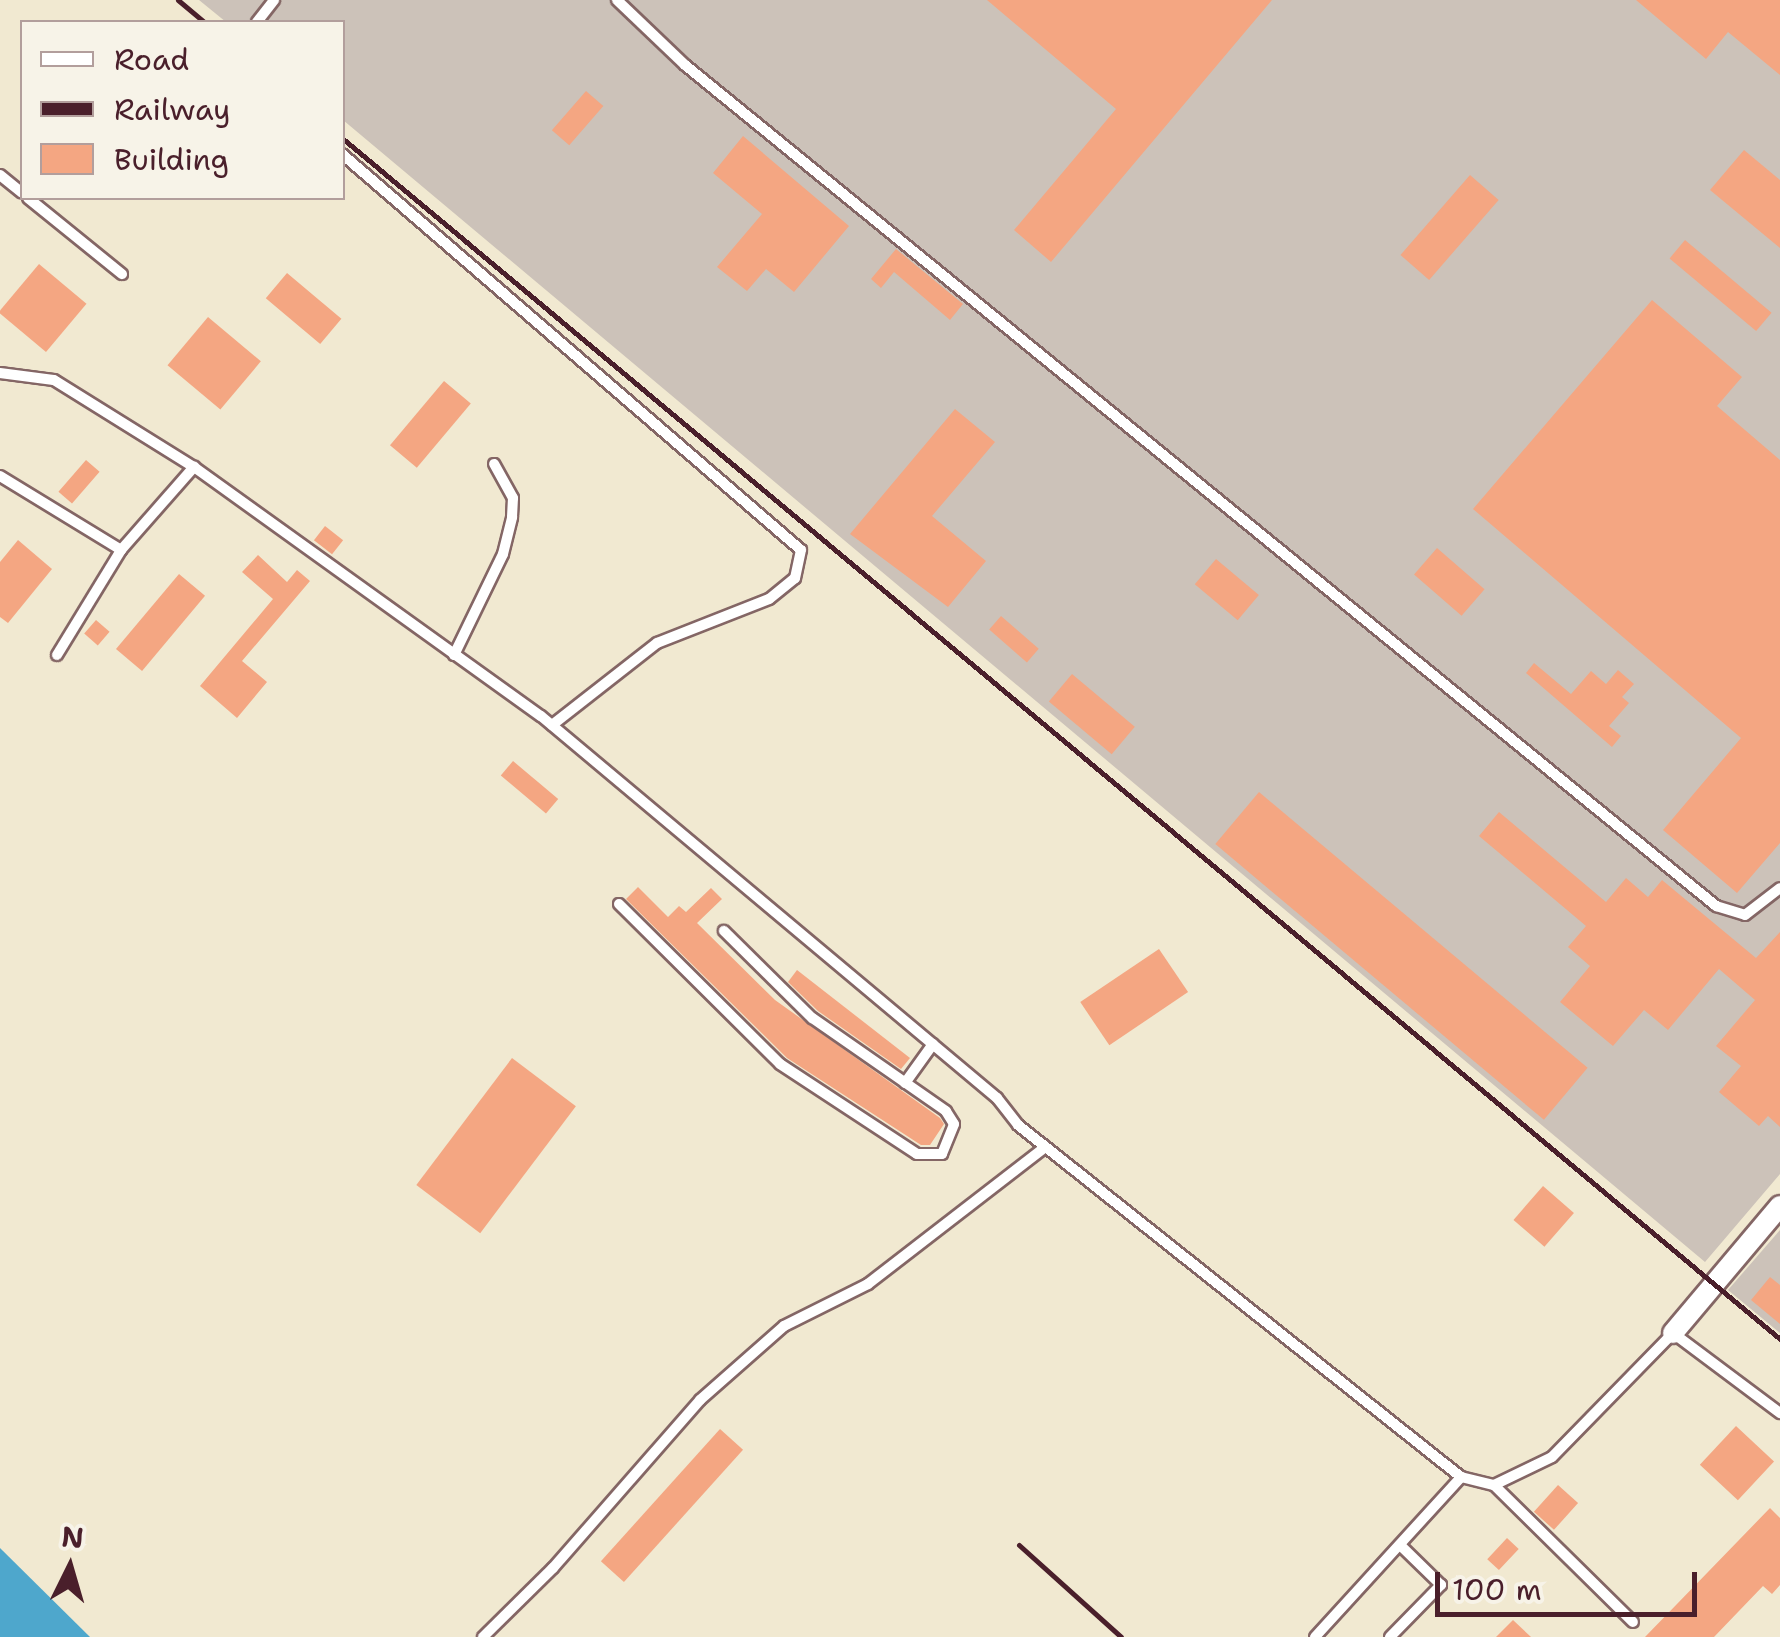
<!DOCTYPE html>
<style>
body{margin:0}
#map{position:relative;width:1780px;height:1637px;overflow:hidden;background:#f1e9d1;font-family:"Shantell Sans",sans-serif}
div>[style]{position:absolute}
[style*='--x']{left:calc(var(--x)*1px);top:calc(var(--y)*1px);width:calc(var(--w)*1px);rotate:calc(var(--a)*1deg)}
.industrial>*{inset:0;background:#ccc2b9}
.water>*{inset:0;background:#4ea7cc}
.building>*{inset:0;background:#f4a682;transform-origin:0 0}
.roads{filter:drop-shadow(2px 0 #846665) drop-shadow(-2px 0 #846665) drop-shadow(0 2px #846665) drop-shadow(0 -2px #846665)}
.lane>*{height:10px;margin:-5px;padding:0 5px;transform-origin:5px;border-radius:5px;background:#fff}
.street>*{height:20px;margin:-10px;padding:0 10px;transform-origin:10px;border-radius:10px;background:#fff}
.rail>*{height:5px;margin:-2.5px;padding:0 2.5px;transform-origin:2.5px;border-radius:2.5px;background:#4a1f2b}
span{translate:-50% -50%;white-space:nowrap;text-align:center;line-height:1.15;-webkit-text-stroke:10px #f7f3e8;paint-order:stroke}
.legend{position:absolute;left:20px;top:20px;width:325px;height:180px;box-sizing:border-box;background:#f7f3e8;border:2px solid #b29e9c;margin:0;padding:12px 18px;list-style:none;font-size:30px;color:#4a1f2b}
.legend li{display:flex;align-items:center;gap:20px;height:50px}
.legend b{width:50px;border:2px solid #b29e9c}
.north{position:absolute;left:20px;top:1517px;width:100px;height:100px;-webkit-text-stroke:8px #f7f3e8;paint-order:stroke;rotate:5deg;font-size:28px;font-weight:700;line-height:40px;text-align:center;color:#4a1f2b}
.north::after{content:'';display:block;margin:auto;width:35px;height:45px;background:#4a1f2b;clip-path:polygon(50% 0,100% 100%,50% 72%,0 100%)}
.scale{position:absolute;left:1435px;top:1572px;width:262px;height:45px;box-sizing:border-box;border:5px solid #4a1f2b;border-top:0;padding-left:12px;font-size:30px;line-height:35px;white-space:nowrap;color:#4a1f2b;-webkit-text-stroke:8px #f7f3e8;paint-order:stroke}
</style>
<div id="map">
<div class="industrial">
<div style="clip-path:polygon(199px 0,1780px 0,1780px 1174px,1705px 1262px,343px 120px,342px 22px,226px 22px)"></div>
<div style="clip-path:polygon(1780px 1230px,1780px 1333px,1728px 1290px)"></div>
</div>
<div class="water">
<div style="clip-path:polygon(0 1548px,90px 1637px,0 1637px)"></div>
</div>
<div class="building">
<div style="clip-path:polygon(987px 0,1272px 0,1051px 262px,1014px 230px,1116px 109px)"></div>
<div style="clip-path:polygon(1636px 0,1780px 0,1780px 75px,1728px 32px,1706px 59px)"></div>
<div style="left:586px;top:91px;width:23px;height:52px;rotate:41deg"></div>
<div style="clip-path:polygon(743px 136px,849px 226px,794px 292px,766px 269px,747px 291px,717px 267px,762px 214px,713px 173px)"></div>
<div style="clip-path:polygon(1744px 150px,1780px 180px,1780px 248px,1710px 190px)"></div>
<div style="left:1470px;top:175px;width:38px;height:106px;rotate:41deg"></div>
<div style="left:1685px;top:240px;width:113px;height:24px;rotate:40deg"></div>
<div style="clip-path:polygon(896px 249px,963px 304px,950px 320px,894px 272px,881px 288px,871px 279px)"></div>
<div style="left:39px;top:264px;width:62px;height:63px;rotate:40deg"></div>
<div style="left:287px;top:273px;width:71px;height:33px;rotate:40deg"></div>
<div style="clip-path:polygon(1652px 300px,1742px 377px,1717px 406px,1780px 460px,1780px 843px,1737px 893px,1663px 830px,1741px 738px,1473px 509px)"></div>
<div style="left:208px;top:317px;width:69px;height:63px;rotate:40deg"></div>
<div style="left:444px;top:381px;width:35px;height:84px;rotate:40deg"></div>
<div style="clip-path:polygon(955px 409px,995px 442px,932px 516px,986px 561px,948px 607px,850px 534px)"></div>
<div style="left:86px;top:460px;width:18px;height:42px;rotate:41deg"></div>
<div style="left:325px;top:526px;width:23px;height:18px;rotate:38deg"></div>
<div style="clip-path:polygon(18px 540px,52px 569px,8px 623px,0 617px,0 562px)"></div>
<div style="left:1437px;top:548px;width:63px;height:35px;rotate:41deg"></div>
<div style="clip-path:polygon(258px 555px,287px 582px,297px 570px,310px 581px,242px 661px,267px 682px,237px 718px,200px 686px,273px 599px,242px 572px)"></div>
<div style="left:1216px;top:559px;width:56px;height:33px;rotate:40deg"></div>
<div style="left:179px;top:574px;width:34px;height:98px;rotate:40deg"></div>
<div style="left:1001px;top:616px;width:50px;height:18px;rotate:41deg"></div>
<div style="left:96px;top:620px;width:18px;height:18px;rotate:41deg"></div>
<div style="clip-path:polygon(1534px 663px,1571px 694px,1591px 671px,1606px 684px,1618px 670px,1634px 684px,1622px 697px,1629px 703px,1609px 726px,1621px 736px,1612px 747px,1526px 673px)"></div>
<div style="left:1072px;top:674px;width:82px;height:36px;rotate:40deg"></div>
<div style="left:513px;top:761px;width:59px;height:19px;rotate:40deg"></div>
<div style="left:1259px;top:792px;width:429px;height:68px;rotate:40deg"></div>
<div style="clip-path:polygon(1499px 812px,1606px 902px,1626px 878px,1648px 897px,1662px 880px,1756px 958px,1780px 932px,1780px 1127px,1768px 1116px,1759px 1126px,1719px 1092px,1741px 1066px,1716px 1046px,1755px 1000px,1719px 969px,1668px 1030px,1644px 1010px,1613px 1046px,1560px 1002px,1590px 966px,1568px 947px,1586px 926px,1479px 836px)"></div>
<div style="clip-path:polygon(638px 887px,668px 917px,679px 906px,686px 912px,711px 888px,722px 899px,697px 923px,775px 1000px,940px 1118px,944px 1124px,930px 1145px,921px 1145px,787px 1058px,626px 899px)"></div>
<div style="left:1159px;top:949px;width:52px;height:95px;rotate:56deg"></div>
<div style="clip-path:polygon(797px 970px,910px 1058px,901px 1069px,818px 1011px,788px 982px)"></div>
<div style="left:512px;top:1058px;width:80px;height:159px;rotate:37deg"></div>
<div style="left:1543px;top:1186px;width:41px;height:45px;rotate:41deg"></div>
<div style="clip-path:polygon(1770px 1277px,1780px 1285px,1780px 1324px,1751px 1300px)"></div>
<div style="left:1736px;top:1426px;width:52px;height:53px;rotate:43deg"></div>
<div style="left:720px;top:1429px;width:31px;height:178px;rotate:42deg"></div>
<div style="left:1558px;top:1485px;width:27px;height:36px;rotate:42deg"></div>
<div style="clip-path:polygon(1770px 1508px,1780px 1518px,1780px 1585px,1772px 1594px,1763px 1586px,1714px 1637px,1645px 1637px)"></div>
<div style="left:1507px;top:1538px;width:16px;height:29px;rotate:43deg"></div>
<div style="clip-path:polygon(1513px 1620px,1531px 1637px,1496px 1637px)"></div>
</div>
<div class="roads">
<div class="lane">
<div style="--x:617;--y:0;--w:94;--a:43.7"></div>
<div style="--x:685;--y:65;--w:1331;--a:39.2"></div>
<div style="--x:1716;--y:906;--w:30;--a:17"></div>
<div style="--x:1745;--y:915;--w:44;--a:-37.6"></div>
<div style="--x:257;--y:22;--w:28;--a:-52"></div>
<div style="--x:342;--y:154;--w:606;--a:40.79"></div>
<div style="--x:801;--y:550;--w:29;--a:102"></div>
<div style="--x:795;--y:578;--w:33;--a:141"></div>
<div style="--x:769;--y:599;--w:120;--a:158.6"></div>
<div style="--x:657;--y:643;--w:133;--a:142"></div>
<div style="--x:0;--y:175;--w:28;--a:39"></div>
<div style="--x:28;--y:198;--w:121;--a:39"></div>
<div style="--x:0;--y:373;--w:54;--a:7.4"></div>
<div style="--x:54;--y:380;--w:165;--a:31.9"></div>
<div style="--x:194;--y:467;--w:427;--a:35.7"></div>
<div style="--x:541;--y:716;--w:595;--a:39.95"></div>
<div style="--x:997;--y:1098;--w:34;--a:52"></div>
<div style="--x:1018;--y:1125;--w:566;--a:38.47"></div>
<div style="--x:1461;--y:1477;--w:34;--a:14"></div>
<div style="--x:1494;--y:1485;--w:64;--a:-25.8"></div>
<div style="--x:1552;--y:1457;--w:173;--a:-45.7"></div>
<div style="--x:1673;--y:1333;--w:134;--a:36.8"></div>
<div style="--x:0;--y:476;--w:142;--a:31.4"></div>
<div style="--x:57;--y:655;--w:123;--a:-58.6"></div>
<div style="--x:121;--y:550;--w:111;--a:-48.7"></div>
<div style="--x:454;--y:655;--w:112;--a:-64.1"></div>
<div style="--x:503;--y:554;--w:38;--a:-76"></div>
<div style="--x:512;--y:517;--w:19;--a:-87"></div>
<div style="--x:513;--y:498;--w:39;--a:-119"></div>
<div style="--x:619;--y:904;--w:227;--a:44.8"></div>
<div style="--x:780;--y:1064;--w:164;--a:33.3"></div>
<div style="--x:917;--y:1154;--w:25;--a:0"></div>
<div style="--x:942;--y:1154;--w:32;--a:-68"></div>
<div style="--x:954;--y:1124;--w:15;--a:-122"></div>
<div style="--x:946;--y:1111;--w:163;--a:-145.2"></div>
<div style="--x:812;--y:1018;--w:124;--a:-135.3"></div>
<div style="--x:905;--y:1083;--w:48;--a:-54.3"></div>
<div style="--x:1494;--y:1485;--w:195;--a:44.6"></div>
<div style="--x:483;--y:1637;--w:98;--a:-44.6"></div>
<div style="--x:553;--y:1568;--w:223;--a:-48.8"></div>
<div style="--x:700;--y:1400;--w:112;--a:-41.4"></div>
<div style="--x:784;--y:1326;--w:94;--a:-26.6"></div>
<div style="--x:868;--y:1284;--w:224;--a:-37.7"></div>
<div style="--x:1315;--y:1637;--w:217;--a:-47.6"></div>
<div style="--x:1390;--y:1637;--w:73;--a:-45.6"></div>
<div style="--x:1441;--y:1585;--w:56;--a:-135.7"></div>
</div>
<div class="street">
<div style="--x:1673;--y:1333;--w:166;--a:-49.9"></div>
</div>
</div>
<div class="rail">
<div style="--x:178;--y:0;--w:34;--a:40"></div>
<div style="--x:342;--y:138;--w:1874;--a:39.87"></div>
<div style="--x:1019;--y:1545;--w:137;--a:42"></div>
</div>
<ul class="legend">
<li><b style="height:12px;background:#fff"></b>Road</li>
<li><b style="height:12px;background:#4a1f2b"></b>Railway</li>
<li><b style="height:28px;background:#f4a682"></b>Building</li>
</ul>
<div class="north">N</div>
<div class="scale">100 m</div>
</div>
